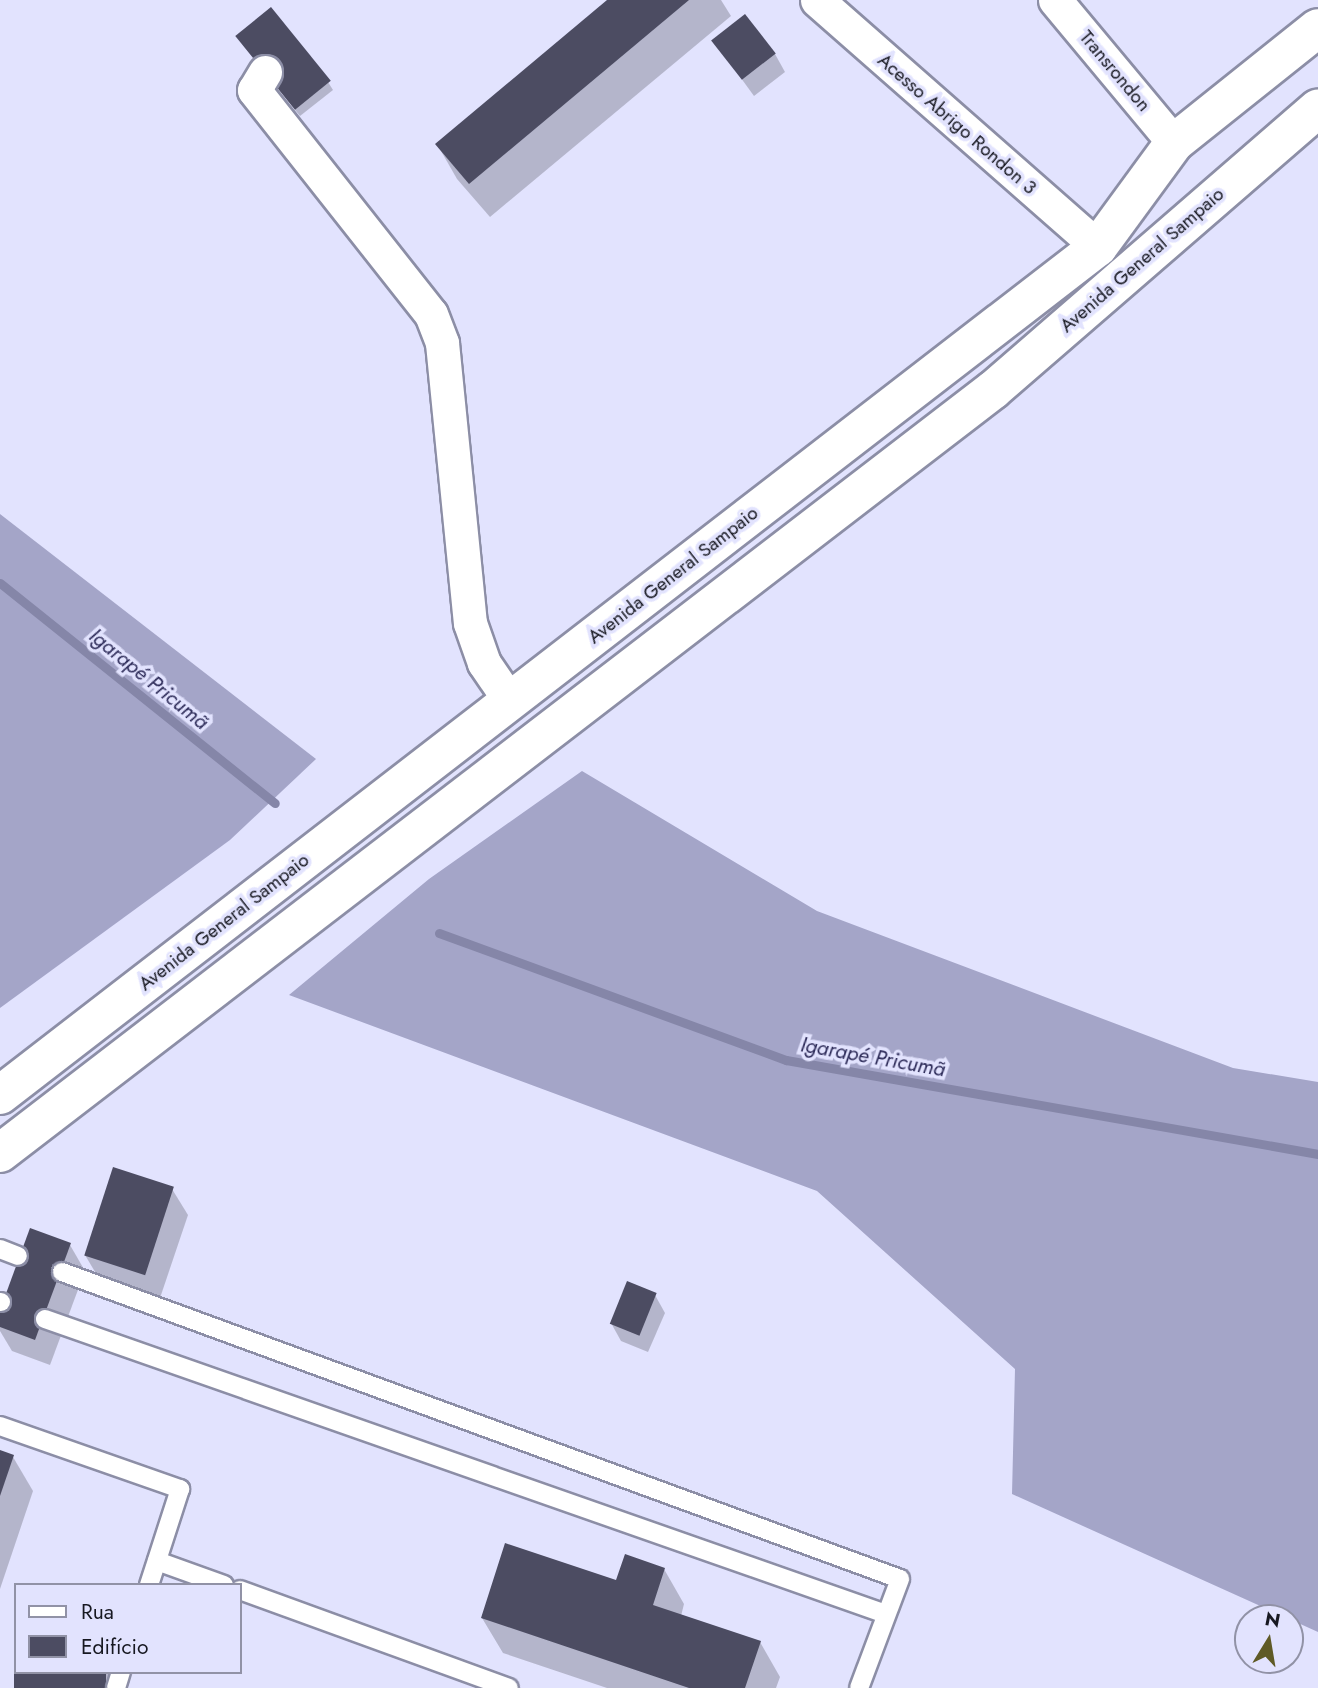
<!DOCTYPE html>
<meta charset="utf-8">
<style>
body{margin:0}
#map{position:relative;width:1318px;height:1688px;overflow:hidden;background:#e2e3fe;font-family:Jost,sans-serif}
div>[style]{position:absolute}
[style*='--x']{left:calc(var(--x)*1px);top:calc(var(--y)*1px);width:calc(var(--w)*1px);rotate:calc(var(--a)*1deg)}
.forest>*{inset:0;background:#a4a5c8}
.shadow>*{inset:0;background:#0003;transform-origin:0 0}
.stream>*{height:9px;margin:-4.5px;padding:0 4.5px;transform-origin:4.5px;border-radius:4.5px;background:#8586a8}
.building>*{inset:0;background:#4c4c62;transform-origin:0 0}
.roads{filter:drop-shadow(2px 0 #8c8ea6) drop-shadow(-2px 0 #8c8ea6) drop-shadow(0 2px #8c8ea6) drop-shadow(0 -2px #8c8ea6)}
.service>*{height:18px;margin:-9px;padding:0 9px;transform-origin:9px;border-radius:9px;background:#fff}
.minor>*{height:33px;margin:-16.5px;padding:0 16.5px;transform-origin:16.5px;border-radius:16.5px;background:#fff}
.tertiary>*{height:38px;margin:-19px;padding:0 19px;transform-origin:19px;border-radius:19px;background:#fff}
span{translate:-50% -50%;white-space:nowrap;text-align:center;line-height:1.15;-webkit-text-stroke:7px #e2e3fe;paint-order:stroke}
.street-label{font-size:19px;color:#171821}
.water-label{font-size:21px;color:#2b2957;font-style:italic}
.legend{position:absolute;left:14px;top:1583px;width:228px;height:91px;box-sizing:border-box;background:#e2e3fe;border:2px solid #9192a6;margin:0;padding:9px 12px;list-style:none;font-size:21px;color:#171821}
.legend li{display:flex;align-items:center;gap:14px;height:35px}
.legend b{width:35px;border:2px solid #9192a6}
.north{position:absolute;left:1234px;top:1604px;width:70px;height:70px;box-sizing:border-box;background:#e2e3fe;border:2px solid #9192a6;border-radius:50%;rotate:11deg;font-size:19px;font-weight:700;line-height:28px;text-align:center;color:#171821}
.north::after{content:'';display:block;margin:auto;width:24px;height:32px;background:#5f5a26;clip-path:polygon(50% 0,100% 100%,50% 72%,0 100%)}
</style>
<div id="map">
<div class="forest">
<div style="clip-path:polygon(0 514px,316px 759px,230px 840px,0 1008px)"></div>
<div style="clip-path:polygon(582px 771px,817px 911px,1233px 1068px,1318px 1082px,1318px 1632px,1012px 1494px,1015px 1369px,817px 1191px,289px 995px,429px 879px)"></div>
</div>
<div class="shadow">
<div style="clip-path:polygon(609px 0,721px 0,731px 16px,490px 217px,457px 179px,437px 144px)"></div>
<div style="clip-path:polygon(714px 41px,775px 54px,785px 72px,754px 96px)"></div>
<div style="clip-path:polygon(242px 44px,328px 82px,333px 90px,300px 116px)"></div>
<div style="clip-path:polygon(172px 1189px,188px 1215px,159px 1301px,101px 1282px,85px 1255px)"></div>
<div style="clip-path:polygon(70px 1245px,85px 1271px,50px 1365px,12px 1351px,0 1331px,0 1315px)"></div>
<div style="clip-path:polygon(655px 1295px,665px 1313px,648px 1352px,621px 1341px,611px 1323px)"></div>
<div style="clip-path:polygon(0 1452px,13px 1457px,33px 1491px,0 1589px)"></div>
<div style="clip-path:polygon(664px 1569px,684px 1604px,681px 1616px,760px 1642px,780px 1677px,776px 1688px,607px 1688px,503px 1653px,482px 1618px)"></div>
<div style="left:16px;top:1672px;width:97px;height:17px"></div>
</div>
<div class="stream">
<div style="--x:0;--y:583;--w:352;--a:38.7"></div>
<div style="--x:439;--y:933;--w:370;--a:20.1"></div>
<div style="--x:786;--y:1060;--w:540;--a:10.02"></div>
</div>
<div class="building">
<div style="clip-path:polygon(607px 0,689px 0,469px 184px,435px 144px)"></div>
<div style="left:271px;top:7px;width:95px;height:46px;rotate:51deg"></div>
<div style="left:745px;top:14px;width:50px;height:43px;rotate:52deg"></div>
<div style="left:113px;top:1167px;width:64px;height:93px;rotate:18deg"></div>
<div style="clip-path:polygon(30px 1228px,71px 1243px,35px 1340px,0 1327px,0 1310px)"></div>
<div style="left:627px;top:1281px;width:32px;height:46px;rotate:22deg"></div>
<div style="clip-path:polygon(0 1450px,14px 1455px,0 1496px)"></div>
<div style="clip-path:polygon(505px 1543px,616px 1580px,625px 1554px,665px 1568px,653px 1605px,761px 1641px,745px 1688px,689px 1688px,481px 1618px)"></div>
<div style="left:14px;top:1672px;width:92px;height:17px"></div>
</div>
<div class="roads">
<div class="service">
<div style="--x:0;--y:1249;--w:19;--a:21"></div>
<div style="--x:62;--y:1272;--w:892;--a:20.12"></div>
<div style="--x:900;--y:1579;--w:116;--a:110.6"></div>
<div style="--x:0;--y:1302;--w:1;--a:0"></div>
<div style="--x:45;--y:1319;--w:891;--a:19.33"></div>
<div style="--x:0;--y:1426;--w:191;--a:19.3"></div>
<div style="--x:180;--y:1489;--w:101;--a:107.9"></div>
<div style="--x:157;--y:1561;--w:71;--a:19.7"></div>
<div style="--x:240;--y:1590;--w:286;--a:20"></div>
<div style="--x:116;--y:1688;--w:17;--a:-73"></div>
</div>
<div class="minor">
<div style="--x:817;--y:0;--w:374;--a:41.3"></div>
<div style="--x:1055;--y:0;--w:186;--a:50.2"></div>
<div style="--x:265;--y:72;--w:21;--a:121"></div>
<div style="--x:254;--y:90;--w:285;--a:51.7"></div>
<div style="--x:431;--y:314;--w:31;--a:69"></div>
<div style="--x:442;--y:343;--w:281;--a:84.3"></div>
<div style="--x:470;--y:623;--w:42;--a:70.7"></div>
<div style="--x:484;--y:663;--w:46;--a:55.6"></div>
</div>
<div class="tertiary">
<div style="--x:0;--y:1095;--w:1387;--a:-37.68"></div>
<div style="--x:1098;--y:247;--w:129;--a:-53.8"></div>
<div style="--x:1174;--y:143;--w:184;--a:-38.6"></div>
<div style="--x:0;--y:1153;--w:1252;--a:-37.54"></div>
<div style="--x:993;--y:390;--w:430;--a:-40.9"></div>
</div>
</div>
<div class="street-label">
<span style="left:1115px;top:71px;rotate:50deg">Transrondon</span>
<span style="left:957px;top:124px;rotate:41deg">Acesso Abrigo Rondon 3</span>
<span style="left:1142px;top:260px;rotate:-41deg">Avenida General Sampaio</span>
<span style="left:673px;top:575px;rotate:-38deg">Avenida General Sampaio</span>
<span style="left:224px;top:922px;rotate:-38deg">Avenida General Sampaio</span>
</div>
<div class="water-label">
<span style="left:149px;top:679px;rotate:39deg">Igarapé Pricumã</span>
<span style="left:873px;top:1057px;rotate:10deg">Igarapé Pricumã</span>
</div>
<ul class="legend">
<li><b style="height:9px;background:#fff"></b>Rua</li>
<li><b style="height:19px;background:#4c4c62"></b>Edifício</li>
</ul>
<div class="north">N</div>
</div>
